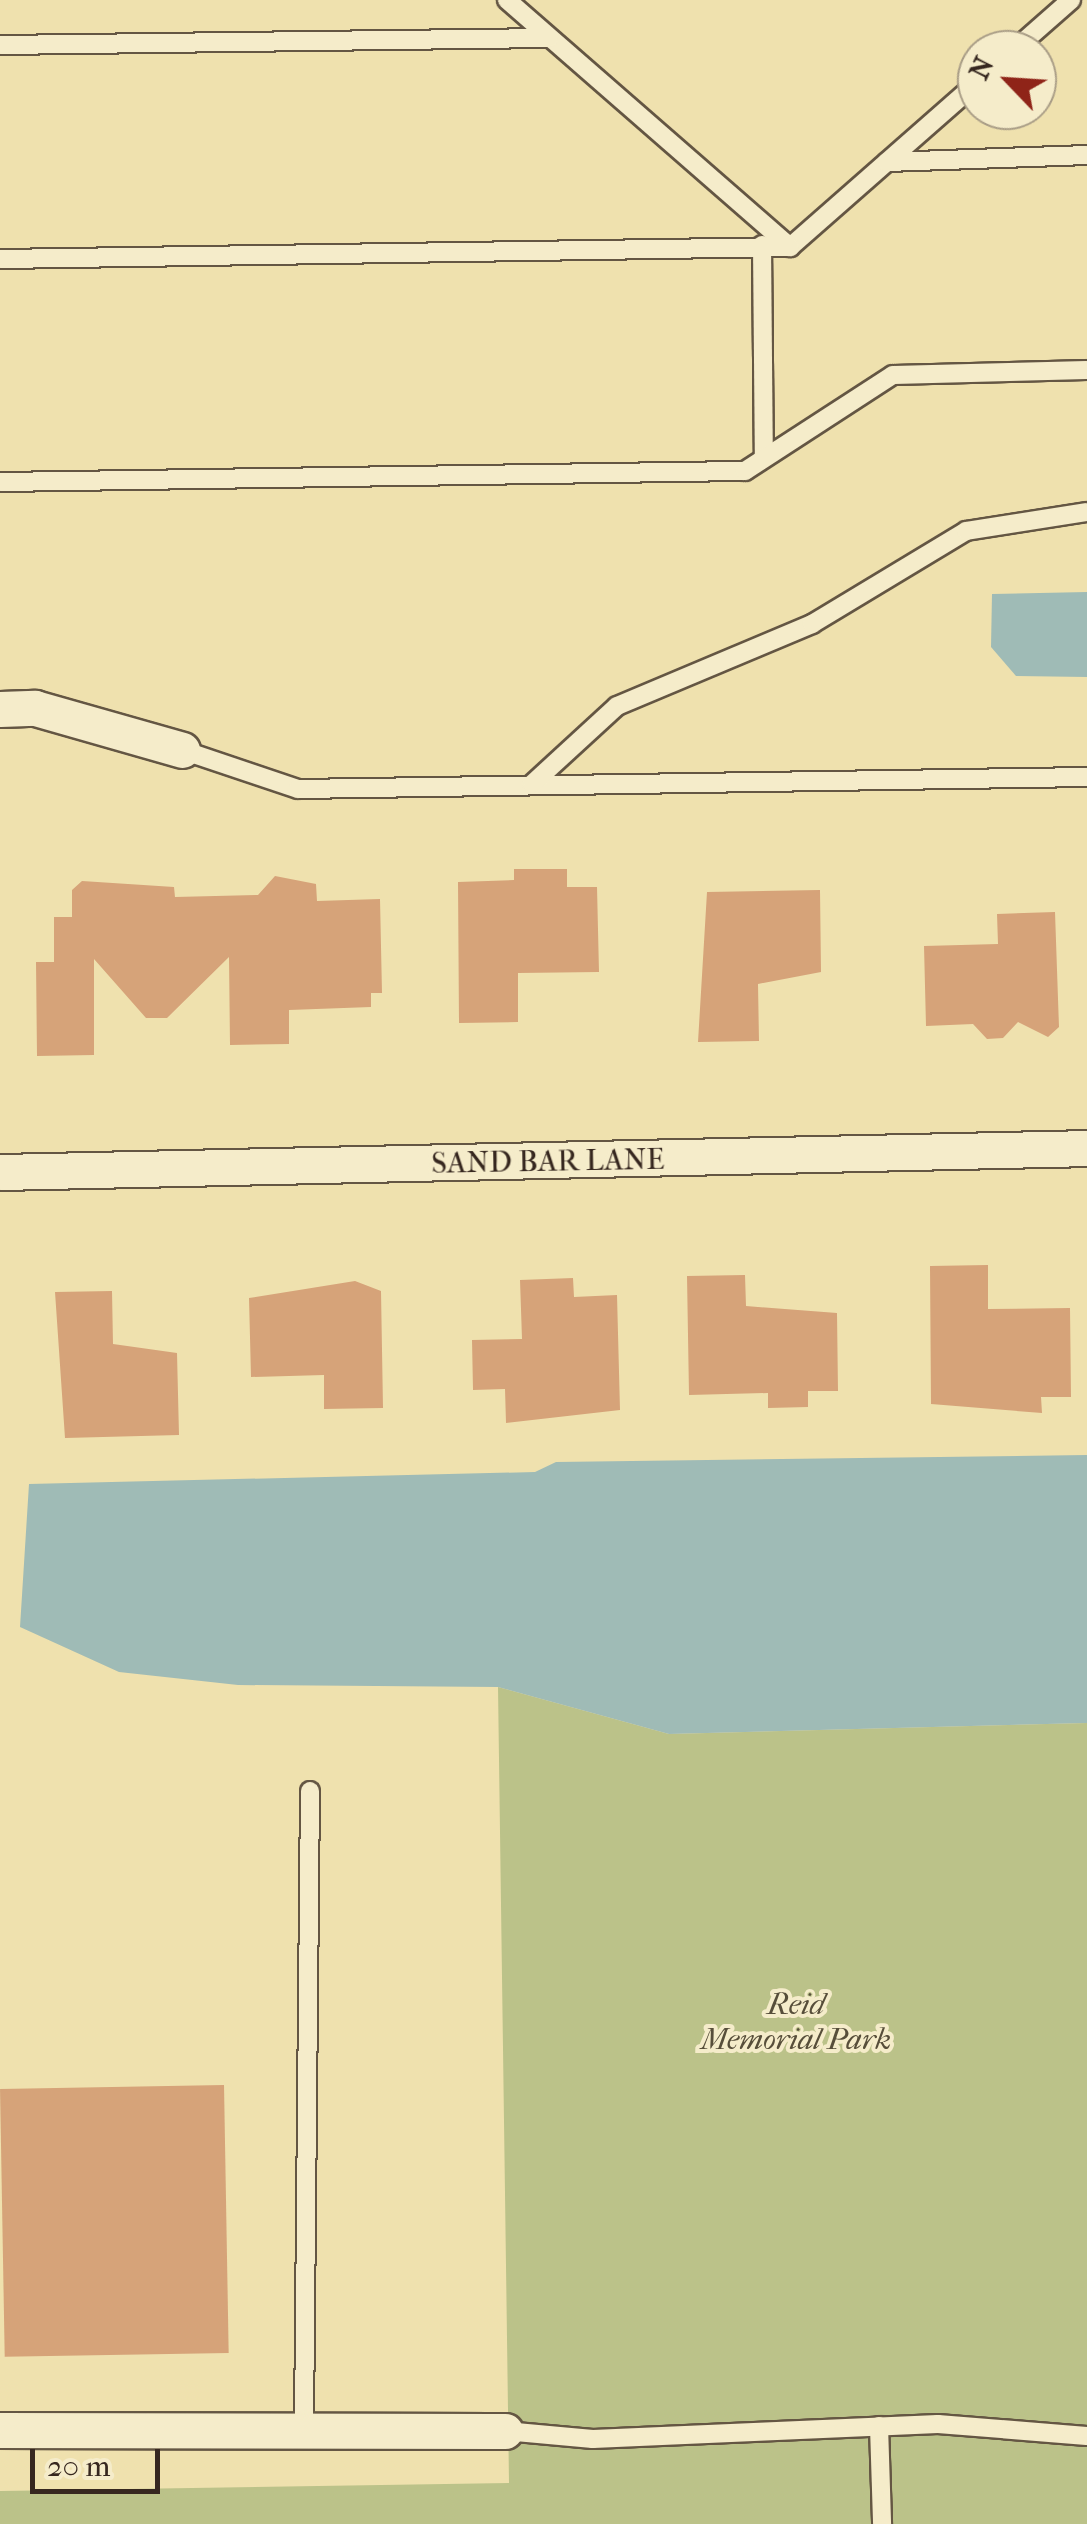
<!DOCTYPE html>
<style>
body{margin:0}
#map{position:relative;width:1087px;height:2524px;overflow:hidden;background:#efe1ae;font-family:"IM FELL French Canon",serif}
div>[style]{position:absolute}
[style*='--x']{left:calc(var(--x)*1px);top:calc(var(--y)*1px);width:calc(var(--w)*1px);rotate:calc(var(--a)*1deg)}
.green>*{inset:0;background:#bbc289}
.water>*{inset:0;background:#9fbbb6}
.building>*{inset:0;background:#d6a379;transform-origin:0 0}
.roads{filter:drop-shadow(2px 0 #645643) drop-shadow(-2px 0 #645643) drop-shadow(0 2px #645643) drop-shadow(0 -2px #645643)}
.service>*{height:18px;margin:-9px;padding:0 9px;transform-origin:9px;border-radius:9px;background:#f5ecca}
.minor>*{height:35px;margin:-17.5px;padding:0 17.5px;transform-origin:17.5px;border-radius:17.5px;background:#f5ecca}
span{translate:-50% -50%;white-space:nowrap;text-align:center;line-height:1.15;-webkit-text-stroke:8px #f5ecca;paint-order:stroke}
.street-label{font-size:30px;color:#36271f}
.park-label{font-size:30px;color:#574e3a;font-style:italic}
.north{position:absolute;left:957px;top:30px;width:100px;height:100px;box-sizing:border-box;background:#f5ecca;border:2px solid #a99d86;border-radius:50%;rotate:295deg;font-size:28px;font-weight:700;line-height:40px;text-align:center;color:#36271f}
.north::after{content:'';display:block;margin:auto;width:35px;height:45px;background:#8f2418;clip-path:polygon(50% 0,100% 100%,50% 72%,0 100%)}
.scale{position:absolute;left:30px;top:2449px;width:130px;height:45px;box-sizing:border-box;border:5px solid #36271f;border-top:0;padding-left:12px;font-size:30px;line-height:35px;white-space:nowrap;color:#36271f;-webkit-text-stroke:8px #f5ecca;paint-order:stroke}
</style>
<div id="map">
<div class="green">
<div style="clip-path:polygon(498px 1687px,669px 1734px,1087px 1723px,1087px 2524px,0 2524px,0 2491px,509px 2483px)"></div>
</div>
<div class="water">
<div style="clip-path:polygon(1087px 592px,1087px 677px,1016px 676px,991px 647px,992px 594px)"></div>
<div style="clip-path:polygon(1087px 1455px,1087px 1723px,669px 1734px,498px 1687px,238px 1685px,119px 1672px,20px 1627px,29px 1484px,535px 1472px,556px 1462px)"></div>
</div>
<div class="building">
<div style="clip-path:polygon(514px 869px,567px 869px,567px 887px,597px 887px,599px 972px,518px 973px,518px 1022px,459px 1023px,458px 882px,514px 880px)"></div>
<div style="clip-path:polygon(275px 876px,316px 884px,317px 901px,380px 899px,382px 993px,371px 993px,371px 1007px,289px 1010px,289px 1044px,230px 1045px,229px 957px,167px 1018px,146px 1018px,94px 959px,94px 1055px,37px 1056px,36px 962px,54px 962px,54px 917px,72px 917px,72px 890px,82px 881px,174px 887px,175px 897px,258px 895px)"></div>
<div style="clip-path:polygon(820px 890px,821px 972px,758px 984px,759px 1041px,698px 1042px,707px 892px)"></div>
<div style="clip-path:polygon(1055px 912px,1059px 1027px,1048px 1037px,1018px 1022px,1003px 1038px,987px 1039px,973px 1024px,926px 1026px,924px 946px,998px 944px,997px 914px)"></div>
<div style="clip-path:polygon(988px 1265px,988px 1309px,1070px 1308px,1071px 1397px,1041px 1397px,1042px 1413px,931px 1404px,930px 1266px)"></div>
<div style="clip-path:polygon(745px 1275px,746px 1306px,837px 1313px,838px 1391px,808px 1391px,808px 1407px,768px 1408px,768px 1393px,689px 1395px,687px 1276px)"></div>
<div style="clip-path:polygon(573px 1278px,574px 1297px,617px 1295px,620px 1410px,506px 1423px,505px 1389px,473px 1390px,472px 1340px,522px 1339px,520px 1280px)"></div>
<div style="clip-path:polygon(355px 1281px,381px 1291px,383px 1408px,324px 1409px,324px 1375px,251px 1377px,249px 1298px)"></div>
<div style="clip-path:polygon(112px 1291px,113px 1344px,177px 1353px,179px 1435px,65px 1438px,55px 1292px)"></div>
<div style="left:224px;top:2085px;width:268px;height:224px;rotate:89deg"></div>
</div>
<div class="roads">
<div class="service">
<div style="--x:507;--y:0;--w:376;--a:41.1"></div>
<div style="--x:790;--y:247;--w:249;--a:-41.3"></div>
<div style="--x:0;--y:45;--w:549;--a:-0.73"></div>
<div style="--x:1014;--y:50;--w:76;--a:-41.3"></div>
<div style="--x:887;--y:162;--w:200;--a:-2"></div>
<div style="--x:762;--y:245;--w:213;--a:89.5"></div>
<div style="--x:0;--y:259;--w:790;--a:-0.87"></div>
<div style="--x:0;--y:482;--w:745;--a:-0.85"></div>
<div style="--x:745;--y:471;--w:176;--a:-33"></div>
<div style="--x:893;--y:375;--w:194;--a:-1.5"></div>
<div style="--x:182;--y:750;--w:122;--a:18.6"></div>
<div style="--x:298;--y:789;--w:789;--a:-0.87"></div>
<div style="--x:532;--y:784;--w:115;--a:-42.5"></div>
<div style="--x:617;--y:706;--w:212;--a:-22.8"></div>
<div style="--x:812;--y:624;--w:180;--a:-31.1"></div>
<div style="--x:966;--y:531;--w:122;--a:-8.9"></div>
<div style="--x:304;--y:2425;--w:634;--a:-89.46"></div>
<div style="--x:879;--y:2426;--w:98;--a:88.2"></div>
<div style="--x:505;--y:2431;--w:88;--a:5.2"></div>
<div style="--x:593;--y:2439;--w:345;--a:-2.5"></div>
<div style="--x:938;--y:2424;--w:149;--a:4.6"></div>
</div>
<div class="minor">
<div style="--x:0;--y:709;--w:35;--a:-2"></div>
<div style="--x:35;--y:708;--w:153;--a:15.9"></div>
<div style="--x:0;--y:1172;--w:1087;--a:-1.26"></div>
<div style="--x:0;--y:2430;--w:505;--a:0.11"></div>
</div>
</div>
<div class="street-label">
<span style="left:548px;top:1162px;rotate:-1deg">SAND BAR LANE</span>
</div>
<div class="park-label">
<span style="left:796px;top:2022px">Reid<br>Memorial Park</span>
</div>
<div class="north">N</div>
<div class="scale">20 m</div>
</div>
